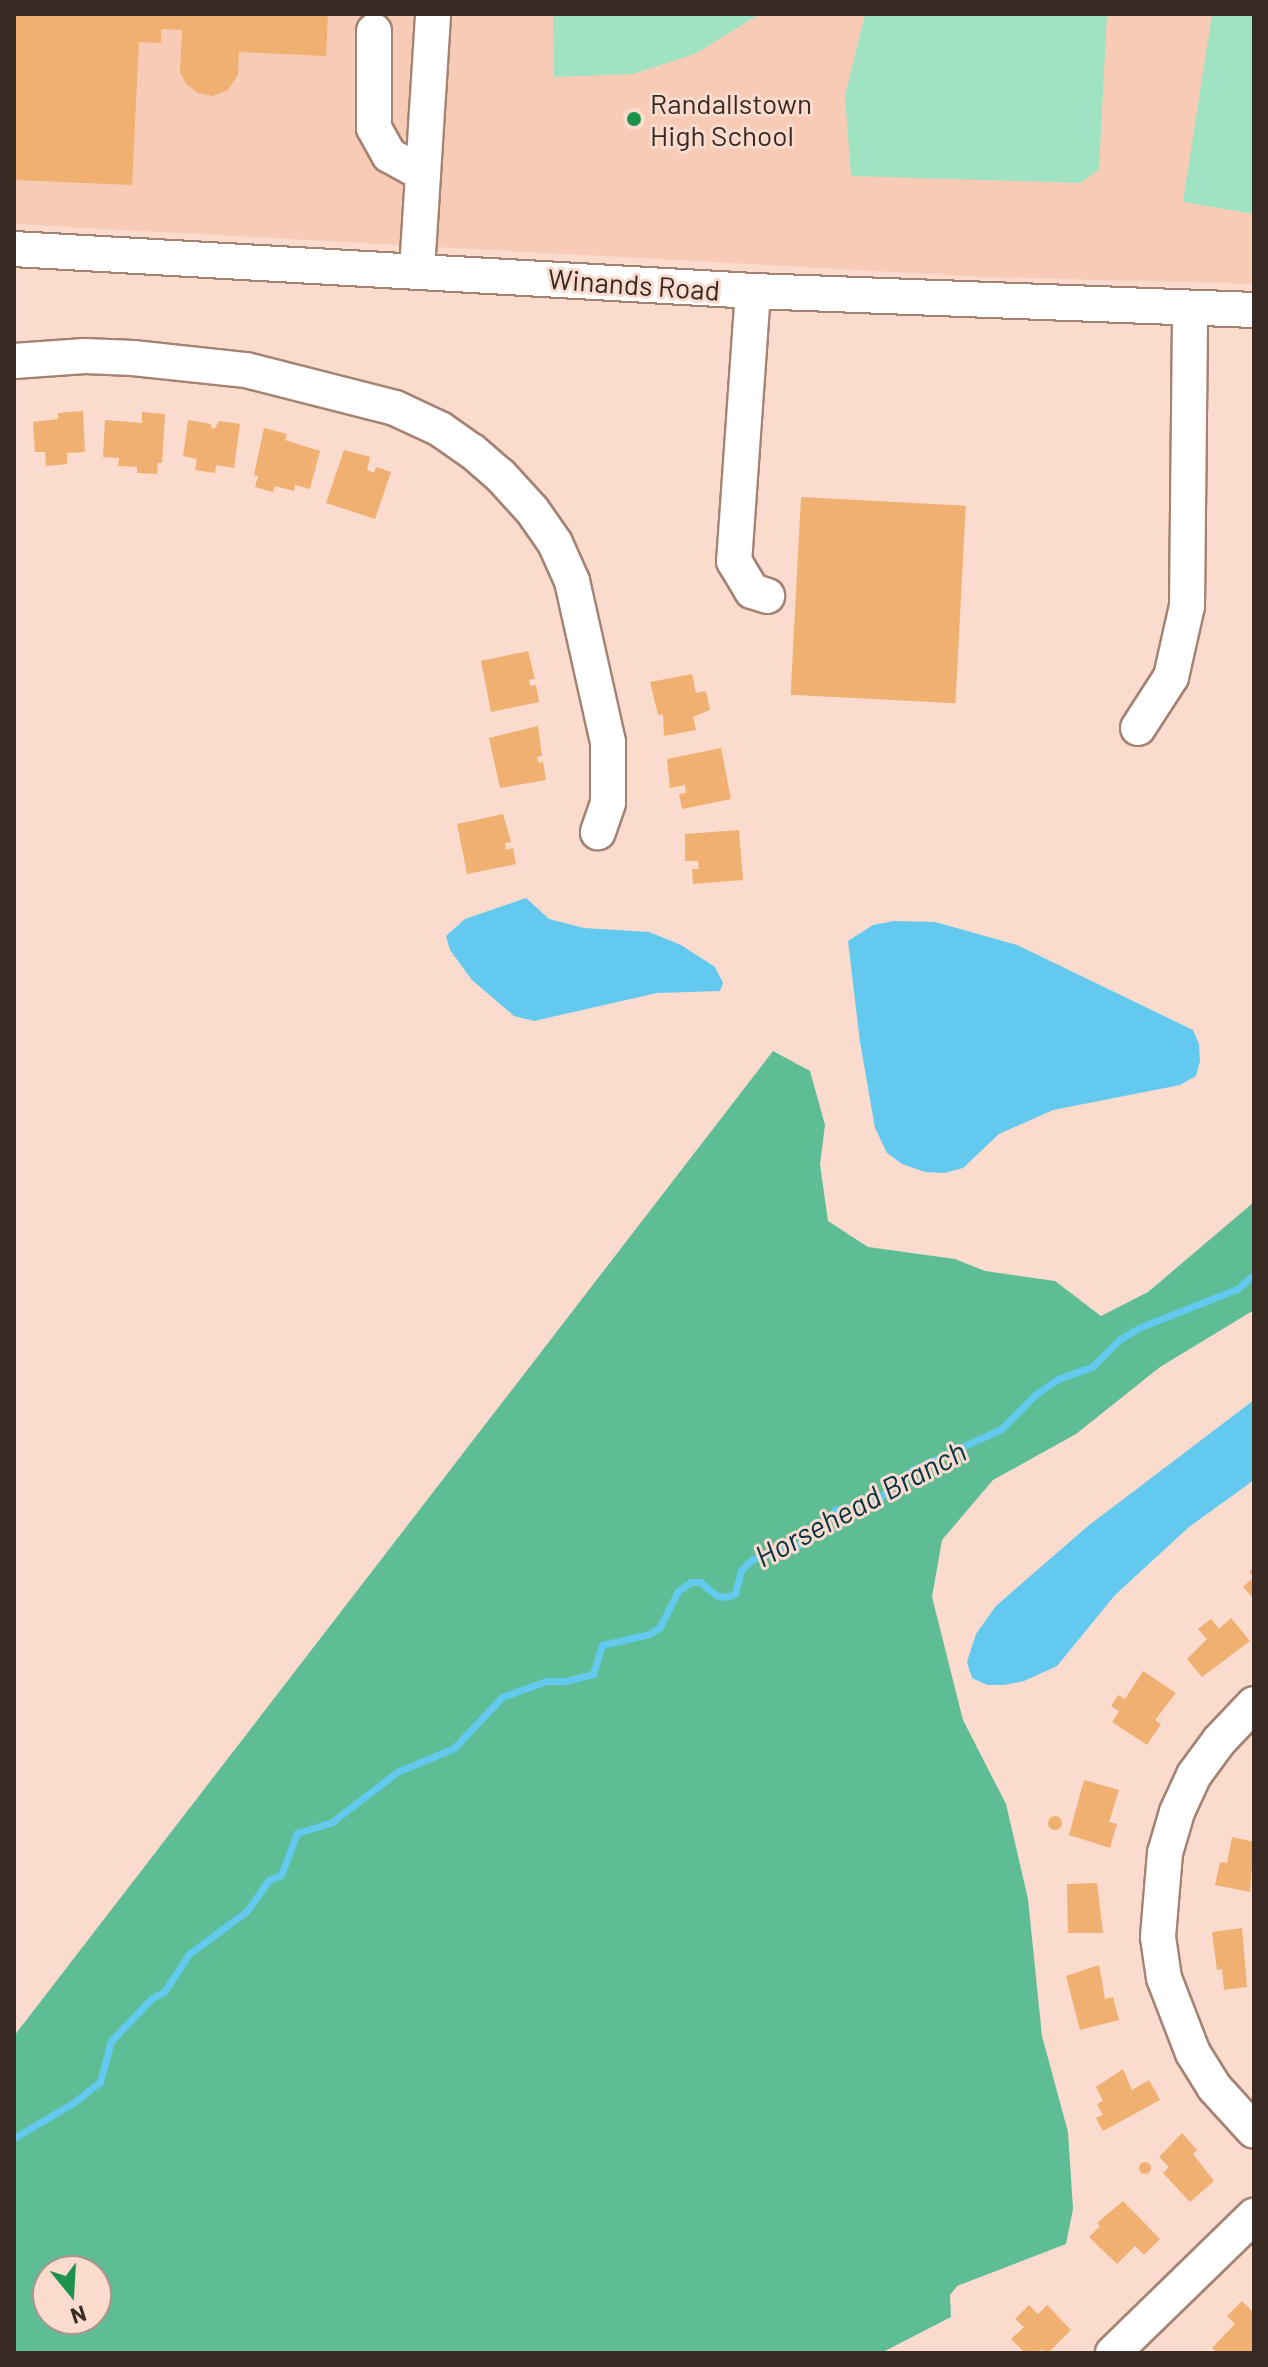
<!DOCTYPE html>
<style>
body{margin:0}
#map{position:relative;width:1268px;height:2367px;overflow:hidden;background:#fadbce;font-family:Barlow,sans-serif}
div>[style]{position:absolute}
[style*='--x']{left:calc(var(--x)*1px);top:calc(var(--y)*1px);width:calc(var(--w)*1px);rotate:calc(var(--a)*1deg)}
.built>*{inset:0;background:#f8cbb7}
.green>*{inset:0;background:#a0e3c3}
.forest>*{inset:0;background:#5ebd95}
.water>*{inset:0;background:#63c9ef}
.stream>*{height:7px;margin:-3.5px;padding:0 3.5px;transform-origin:3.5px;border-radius:3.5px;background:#63c9ef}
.building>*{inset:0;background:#efb071;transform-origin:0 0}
.round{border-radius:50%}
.roads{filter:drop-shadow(2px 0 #a58373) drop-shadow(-2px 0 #a58373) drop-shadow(0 2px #a58373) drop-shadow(0 -2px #a58373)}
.minor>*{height:34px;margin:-17px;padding:0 17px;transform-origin:17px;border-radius:17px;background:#fff}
.dots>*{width:22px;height:22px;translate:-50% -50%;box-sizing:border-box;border:4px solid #fadbce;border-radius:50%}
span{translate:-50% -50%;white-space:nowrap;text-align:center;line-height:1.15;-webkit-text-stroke:6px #fadbce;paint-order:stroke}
.poi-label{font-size:28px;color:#382a23}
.left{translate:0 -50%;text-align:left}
.street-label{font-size:28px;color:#382a23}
.water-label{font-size:30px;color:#033444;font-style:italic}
.frame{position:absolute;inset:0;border:16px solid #382a23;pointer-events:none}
.north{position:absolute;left:32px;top:2255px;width:80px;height:80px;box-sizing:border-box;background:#fadbce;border:2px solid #ac948a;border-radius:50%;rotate:162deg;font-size:22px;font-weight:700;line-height:32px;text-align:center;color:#382a23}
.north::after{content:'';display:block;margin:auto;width:28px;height:36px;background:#1c924d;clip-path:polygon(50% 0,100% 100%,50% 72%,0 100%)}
</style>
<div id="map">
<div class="built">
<div style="clip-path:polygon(14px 14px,1254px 14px,1254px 284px,987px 277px,14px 224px)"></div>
</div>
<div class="green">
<div style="clip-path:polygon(553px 14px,760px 14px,695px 54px,633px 74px,554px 77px)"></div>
<div style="clip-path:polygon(865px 14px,1107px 14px,1099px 169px,1081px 183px,851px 176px,845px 96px)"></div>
<div style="clip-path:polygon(1212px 14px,1254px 14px,1254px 214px,1183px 202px)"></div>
</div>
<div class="forest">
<div style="clip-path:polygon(evenodd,773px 1051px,810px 1071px,825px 1125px,820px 1164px,828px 1221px,868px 1247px,955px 1259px,985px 1271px,1055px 1281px,1101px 1316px,1148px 1292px,1254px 1202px,1254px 1310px,1160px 1367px,1076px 1434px,993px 1480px,942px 1540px,932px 1597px,963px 1720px,1006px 1804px,1028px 1899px,1042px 2036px,1068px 2132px,1073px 2209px,1066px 2244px,957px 2286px,950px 2295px,951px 2317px,881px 2353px,14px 2353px,14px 2036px,773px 1051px,48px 2271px,96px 2271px,96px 2319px,48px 2319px,48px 2271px)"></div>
</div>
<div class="water">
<div style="clip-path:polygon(526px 898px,549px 919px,584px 928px,649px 932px,681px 945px,715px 967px,723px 983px,720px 991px,657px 993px,534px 1021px,514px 1016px,472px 980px,450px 950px,446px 936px,465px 919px)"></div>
<div style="clip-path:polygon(894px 921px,935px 922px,1017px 945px,1193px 1030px,1199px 1044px,1200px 1061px,1196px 1076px,1180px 1085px,1053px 1110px,999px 1134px,963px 1168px,944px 1173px,925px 1172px,902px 1164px,887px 1153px,875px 1128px,860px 1042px,848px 941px,873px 925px)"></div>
<div style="clip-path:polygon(1254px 1400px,1254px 1480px,1189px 1527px,1115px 1595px,1057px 1666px,1024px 1681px,1004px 1685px,987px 1685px,972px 1678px,967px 1662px,976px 1634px,996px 1606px,1088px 1526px)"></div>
</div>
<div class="stream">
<div style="--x:14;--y:2138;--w:69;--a:-30.7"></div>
<div style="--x:73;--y:2103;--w:34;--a:-38"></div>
<div style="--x:100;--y:2082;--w:42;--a:-75"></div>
<div style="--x:111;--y:2041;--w:59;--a:-46.4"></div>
<div style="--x:152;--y:1998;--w:13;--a:-27"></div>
<div style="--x:164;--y:1992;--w:45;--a:-56.7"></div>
<div style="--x:189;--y:1954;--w:72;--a:-36.6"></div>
<div style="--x:247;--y:1911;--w:38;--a:-55"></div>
<div style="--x:269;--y:1880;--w:13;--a:-23"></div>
<div style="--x:281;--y:1875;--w:45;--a:-69.1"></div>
<div style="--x:297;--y:1833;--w:37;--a:-17"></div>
<div style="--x:332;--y:1822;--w:82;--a:-37.6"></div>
<div style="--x:397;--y:1772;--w:62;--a:-22.8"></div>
<div style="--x:454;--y:1748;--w:70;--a:-46.7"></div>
<div style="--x:502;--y:1697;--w:47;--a:-20"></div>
<div style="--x:546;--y:1681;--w:19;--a:0"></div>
<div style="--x:565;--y:1681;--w:29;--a:-14"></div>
<div style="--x:593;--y:1674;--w:30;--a:-73"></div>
<div style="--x:602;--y:1645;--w:48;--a:-13.2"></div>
<div style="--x:649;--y:1634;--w:13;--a:-32"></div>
<div style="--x:660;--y:1627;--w:40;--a:-63.4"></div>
<div style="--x:678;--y:1591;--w:16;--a:-35"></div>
<div style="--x:691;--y:1582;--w:9;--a:0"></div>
<div style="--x:700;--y:1582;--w:21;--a:39"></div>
<div style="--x:716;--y:1595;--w:8;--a:14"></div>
<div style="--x:724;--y:1597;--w:11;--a:-15"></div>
<div style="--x:735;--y:1594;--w:25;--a:-76"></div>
<div style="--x:741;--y:1570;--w:16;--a:-43"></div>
<div style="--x:753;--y:1559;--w:45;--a:-16.8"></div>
<div style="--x:796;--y:1546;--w:26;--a:-31"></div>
<div style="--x:818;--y:1533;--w:29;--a:-54"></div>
<div style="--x:835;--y:1510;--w:40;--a:-12"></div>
<div style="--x:874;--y:1502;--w:50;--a:-40.1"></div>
<div style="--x:912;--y:1470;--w:98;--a:-24.7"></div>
<div style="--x:1001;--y:1429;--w:48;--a:-45"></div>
<div style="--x:1035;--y:1395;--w:28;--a:-35"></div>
<div style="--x:1058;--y:1379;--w:37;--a:-20"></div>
<div style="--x:1093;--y:1366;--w:38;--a:-45"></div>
<div style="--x:1120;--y:1339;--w:24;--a:-30"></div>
<div style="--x:1141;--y:1327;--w:103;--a:-21.6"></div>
<div style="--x:1237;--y:1289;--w:23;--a:-41"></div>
</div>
<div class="building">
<div style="clip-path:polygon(14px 14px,328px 14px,326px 56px,239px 52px,238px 75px,228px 90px,212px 96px,198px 93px,186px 84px,180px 72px,182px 30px,161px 29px,161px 43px,139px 42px,132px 185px,14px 180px)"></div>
<div style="clip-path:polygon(83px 411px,85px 452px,67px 453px,67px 464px,46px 466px,45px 452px,35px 452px,33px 422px,58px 419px,58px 413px)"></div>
<div style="clip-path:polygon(142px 412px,165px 414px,162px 463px,158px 463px,157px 474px,137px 473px,137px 467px,118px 466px,119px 458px,103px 457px,105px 420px,142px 423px)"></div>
<div style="clip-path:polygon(188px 420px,211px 424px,211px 428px,215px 428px,219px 421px,240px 424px,234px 468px,216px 465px,215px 473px,195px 470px,197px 459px,183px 456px)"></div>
<div style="clip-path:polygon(264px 428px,287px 434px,285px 440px,320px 451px,310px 489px,295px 485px,294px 491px,275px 486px,273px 492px,255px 487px,258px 476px,254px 475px)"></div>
<div style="clip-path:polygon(344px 450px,370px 457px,367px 470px,374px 473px,376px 467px,391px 472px,375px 519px,326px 503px)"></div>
<div style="left:801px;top:497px;width:165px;height:198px;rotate:3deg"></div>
<div style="clip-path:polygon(528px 651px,535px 679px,529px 680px,530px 686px,536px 685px,539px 702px,491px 712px,481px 661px)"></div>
<div style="clip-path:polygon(692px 674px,696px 693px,706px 691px,710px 710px,693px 717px,696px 730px,664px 736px,663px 714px,658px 715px,650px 682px)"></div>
<div style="clip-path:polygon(538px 726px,542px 756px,537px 757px,539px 763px,543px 762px,546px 780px,500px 788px,489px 738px)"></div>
<div style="clip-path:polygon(721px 748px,731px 799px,682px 809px,679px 794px,686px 793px,685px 785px,670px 788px,667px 759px)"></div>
<div style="clip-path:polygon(503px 814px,511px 842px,505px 843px,506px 850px,513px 848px,516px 864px,467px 874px,457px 824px)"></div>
<div style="clip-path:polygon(739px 830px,743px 880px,693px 884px,692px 869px,699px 869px,698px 861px,685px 861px,685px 834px)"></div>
<div style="clip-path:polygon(1254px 1567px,1254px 1599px,1243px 1587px,1254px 1577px,1249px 1572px)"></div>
<div style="clip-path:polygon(1231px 1618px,1250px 1641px,1202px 1677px,1187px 1659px,1207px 1639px,1198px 1629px,1211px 1619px,1219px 1629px)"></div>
<div style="clip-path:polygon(1143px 1671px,1176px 1693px,1155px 1720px,1161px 1724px,1147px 1745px,1112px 1722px,1119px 1711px,1111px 1706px,1118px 1695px,1125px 1699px)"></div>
<div style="clip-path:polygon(1084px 1780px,1119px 1790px,1109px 1822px,1117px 1824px,1110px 1848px,1069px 1835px)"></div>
<div class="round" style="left:1048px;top:1816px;width:14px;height:14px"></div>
<div style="clip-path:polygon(1232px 1837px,1254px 1842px,1250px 1892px,1215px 1885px,1220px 1862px,1227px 1863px)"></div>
<div style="clip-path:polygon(1097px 1883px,1103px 1933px,1068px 1933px,1067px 1884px)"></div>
<div style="clip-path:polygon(1242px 1928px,1247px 1987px,1224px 1990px,1222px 1969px,1217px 1970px,1212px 1932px)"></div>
<div style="clip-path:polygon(1099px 1965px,1105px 1999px,1113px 1997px,1119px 2020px,1080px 2030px,1066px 1976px)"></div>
<div style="clip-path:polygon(1123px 2069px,1132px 2090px,1149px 2080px,1160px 2100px,1103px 2131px,1096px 2118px,1103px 2115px,1097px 2104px,1103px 2101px,1096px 2087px)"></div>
<div style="clip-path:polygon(1182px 2133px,1197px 2150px,1193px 2154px,1214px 2181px,1190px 2202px,1163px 2173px,1169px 2167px,1159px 2157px)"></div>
<div class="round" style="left:1139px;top:2162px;width:12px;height:12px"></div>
<div style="clip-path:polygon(1123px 2201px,1160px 2239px,1144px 2255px,1135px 2246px,1117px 2264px,1089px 2237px,1100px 2226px,1097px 2223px)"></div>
<div style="clip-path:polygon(1242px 2301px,1254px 2313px,1254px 2349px,1250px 2353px,1217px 2353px,1212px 2348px,1235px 2324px,1227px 2316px)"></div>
<div style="clip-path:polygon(1029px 2305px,1038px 2314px,1047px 2305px,1071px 2330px,1048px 2353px,1042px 2350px,1025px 2353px,1011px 2339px,1024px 2327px,1015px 2319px)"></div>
</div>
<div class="roads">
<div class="minor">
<div style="--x:374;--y:31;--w:97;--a:90"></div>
<div style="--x:374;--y:128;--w:31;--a:61"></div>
<div style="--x:389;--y:155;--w:39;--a:29"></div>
<div style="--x:14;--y:249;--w:740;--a:3.25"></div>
<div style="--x:753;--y:291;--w:501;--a:2.17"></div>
<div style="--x:417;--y:270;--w:256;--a:-86.4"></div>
<div style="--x:753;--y:291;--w:271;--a:94"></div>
<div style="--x:734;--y:561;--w:35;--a:59"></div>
<div style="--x:752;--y:591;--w:16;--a:18"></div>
<div style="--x:14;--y:361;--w:71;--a:-4"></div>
<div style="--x:85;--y:356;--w:48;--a:2.4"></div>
<div style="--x:133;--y:358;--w:114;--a:6.1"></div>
<div style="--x:246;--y:370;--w:154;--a:14.3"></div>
<div style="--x:395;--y:408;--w:50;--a:25"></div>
<div style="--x:440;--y:429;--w:39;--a:35"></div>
<div style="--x:472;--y:451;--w:37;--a:41"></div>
<div style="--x:500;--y:475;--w:47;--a:47.6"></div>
<div style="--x:532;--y:510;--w:40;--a:55.1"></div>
<div style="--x:555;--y:543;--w:42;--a:65.9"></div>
<div style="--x:572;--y:581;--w:165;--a:77.4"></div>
<div style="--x:608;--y:742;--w:61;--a:90"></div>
<div style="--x:608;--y:803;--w:31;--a:109"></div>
<div style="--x:1138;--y:728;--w:61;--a:-57.1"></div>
<div style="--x:1171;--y:677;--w:73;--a:-77.3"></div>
<div style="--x:1187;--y:606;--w:296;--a:-89.4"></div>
<div style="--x:1254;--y:1704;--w:51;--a:133.4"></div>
<div style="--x:1219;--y:1741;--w:42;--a:126.3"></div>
<div style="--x:1194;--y:1775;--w:41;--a:114.7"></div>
<div style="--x:1177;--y:1812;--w:43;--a:106.3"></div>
<div style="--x:1165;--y:1853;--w:84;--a:94.8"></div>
<div style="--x:1158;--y:1937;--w:41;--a:81.7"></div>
<div style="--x:1164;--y:1978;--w:80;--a:68.9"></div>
<div style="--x:1193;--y:2053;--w:40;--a:58"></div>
<div style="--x:1214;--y:2087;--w:59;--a:47.7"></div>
<div style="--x:1113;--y:2353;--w:197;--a:-44.2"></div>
</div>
</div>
<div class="dots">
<div style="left:634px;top:119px;background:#1c924d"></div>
</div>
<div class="poi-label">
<span class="left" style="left:650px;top:119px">Randallstown<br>High School</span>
</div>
<div class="street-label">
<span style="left:634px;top:284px;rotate:4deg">Winands Road</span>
</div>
<div class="water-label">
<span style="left:860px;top:1503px;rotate:-28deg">Horsehead Branch</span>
</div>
<div class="frame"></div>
<div class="north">N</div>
</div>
